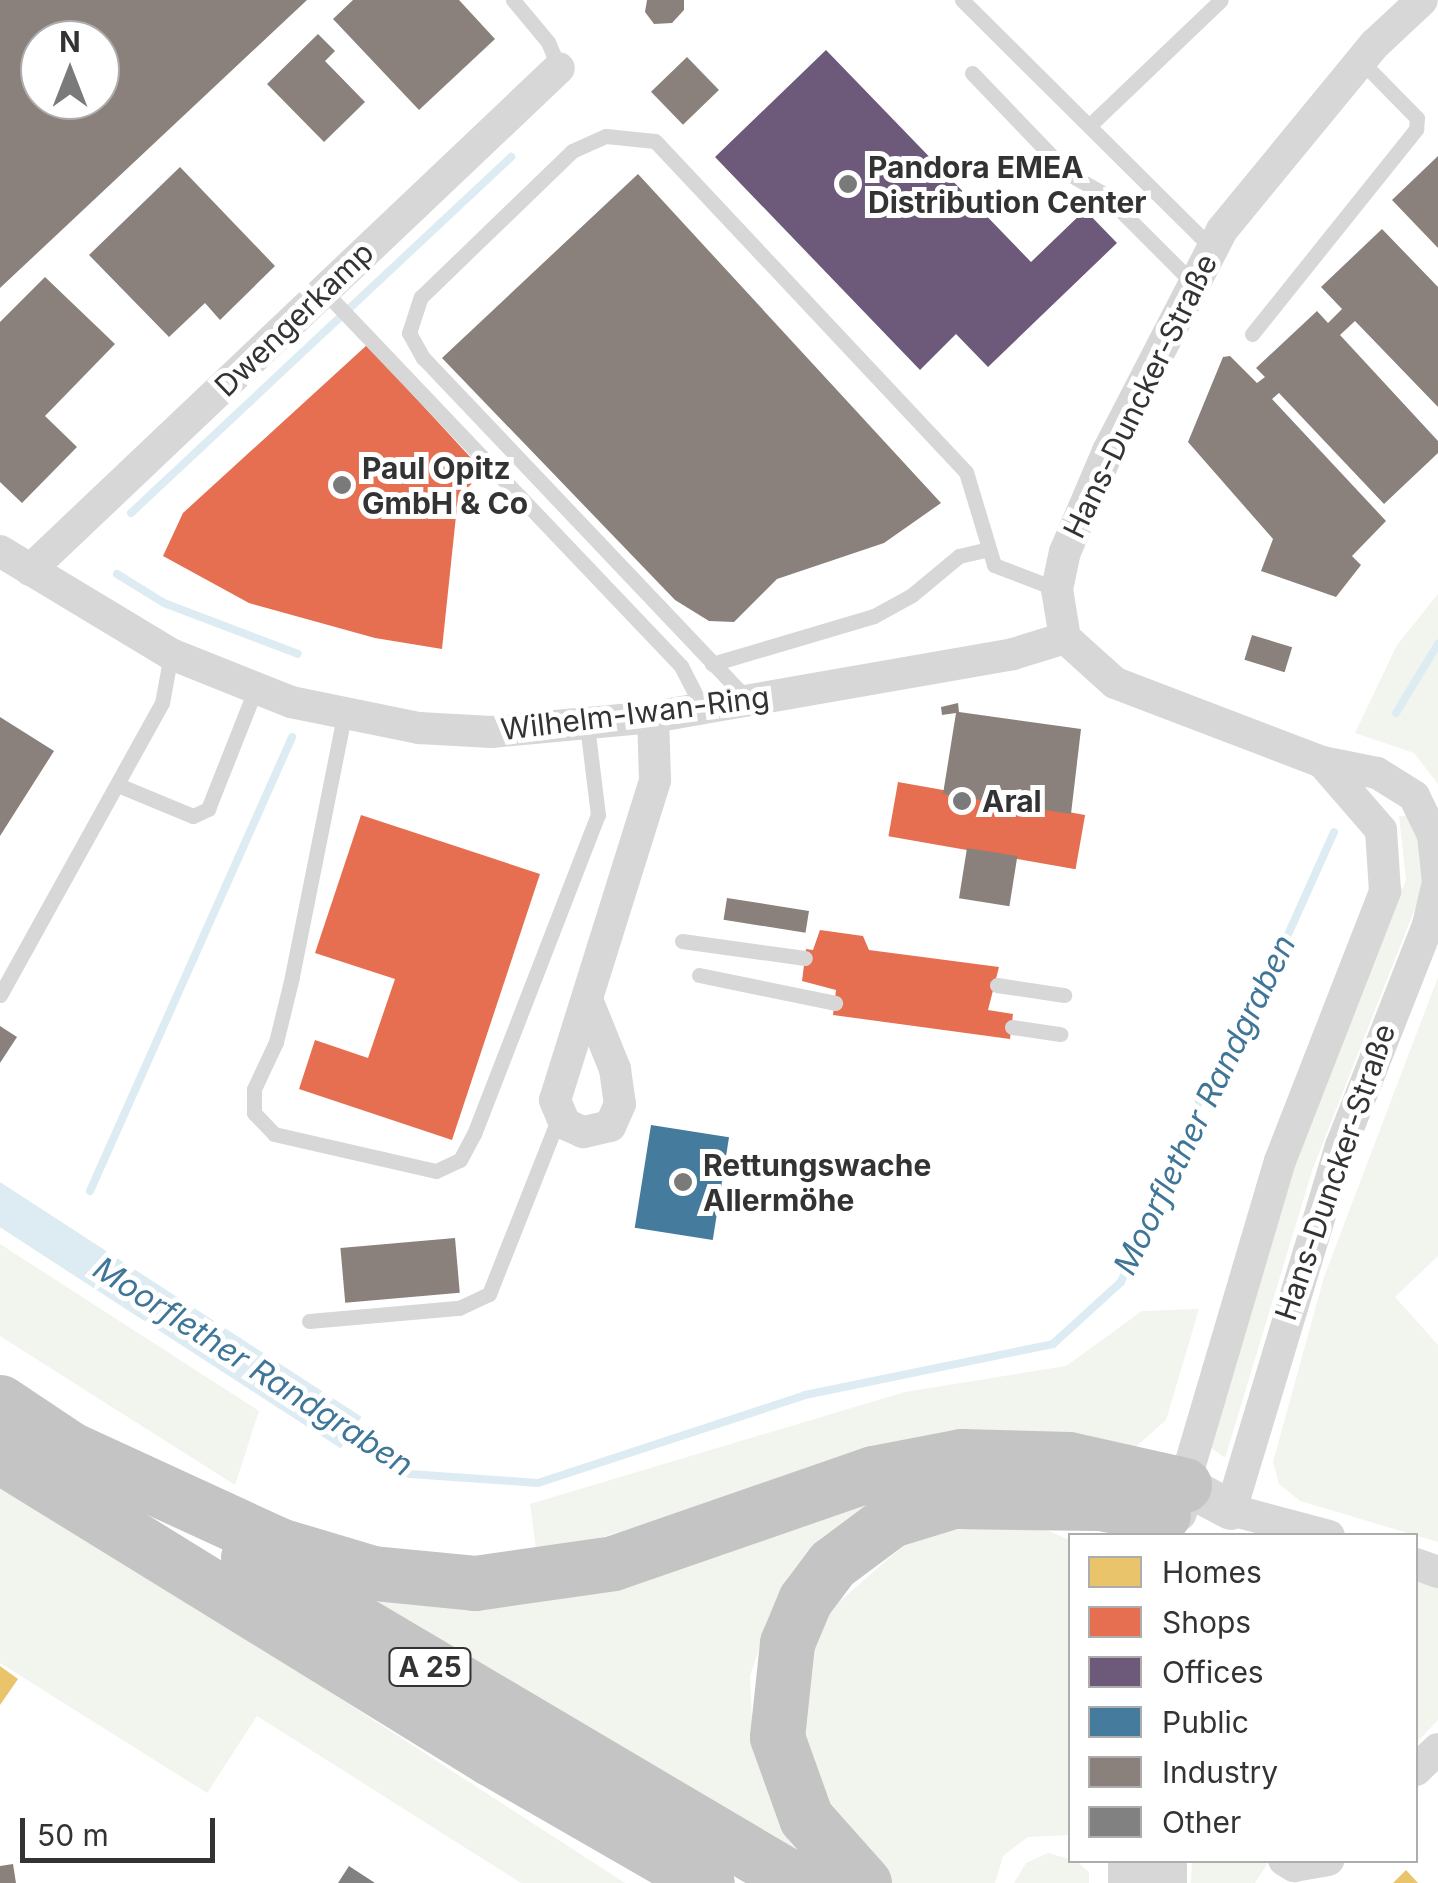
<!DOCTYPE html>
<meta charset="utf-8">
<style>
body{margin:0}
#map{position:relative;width:1438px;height:1883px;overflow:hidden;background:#fff;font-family:Inter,sans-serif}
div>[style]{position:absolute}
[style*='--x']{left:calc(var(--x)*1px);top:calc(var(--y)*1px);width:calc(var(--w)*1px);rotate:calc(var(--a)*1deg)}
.green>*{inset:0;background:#f1f5ed}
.water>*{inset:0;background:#ddebf3;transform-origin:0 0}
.homes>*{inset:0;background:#e9c46a}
.shops>*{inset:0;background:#e76f51;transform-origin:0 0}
.offices>*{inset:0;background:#6d597a}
.public>*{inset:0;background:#457b9d;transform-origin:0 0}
.industry>*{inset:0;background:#8a817c;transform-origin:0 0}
.stream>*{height:8px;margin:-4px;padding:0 4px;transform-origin:4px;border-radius:4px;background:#ddebf3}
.building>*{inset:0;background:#818181}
.service>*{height:15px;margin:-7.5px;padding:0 7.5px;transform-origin:7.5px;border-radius:7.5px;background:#d7d7d7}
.minor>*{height:32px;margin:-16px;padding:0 16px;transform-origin:16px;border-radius:16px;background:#d7d7d7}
.tertiary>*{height:40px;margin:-20px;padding:0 20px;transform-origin:20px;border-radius:20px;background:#d7d7d7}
.motorway>*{height:55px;margin:-27.5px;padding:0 27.5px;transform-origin:27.5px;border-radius:27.5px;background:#c4c4c4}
.dots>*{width:28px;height:28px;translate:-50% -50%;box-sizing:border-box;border:5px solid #fff;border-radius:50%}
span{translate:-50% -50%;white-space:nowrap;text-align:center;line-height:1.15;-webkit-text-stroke:10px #fff;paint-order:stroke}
.shield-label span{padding:2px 8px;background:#fff;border:2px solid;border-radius:8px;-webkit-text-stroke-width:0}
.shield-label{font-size:28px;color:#333;font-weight:700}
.poi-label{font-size:30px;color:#333;font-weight:700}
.left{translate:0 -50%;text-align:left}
.street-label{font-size:30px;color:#333}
.water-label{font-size:32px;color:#3f7597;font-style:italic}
.legend{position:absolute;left:1068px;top:1533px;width:350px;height:330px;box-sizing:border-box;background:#fff;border:2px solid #adadad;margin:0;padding:12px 18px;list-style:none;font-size:30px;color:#333}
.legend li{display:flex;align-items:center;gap:20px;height:50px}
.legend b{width:50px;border:2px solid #adadad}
.north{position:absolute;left:20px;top:20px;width:100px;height:100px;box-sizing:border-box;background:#fff;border:2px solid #adadad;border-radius:50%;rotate:0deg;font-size:28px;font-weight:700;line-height:40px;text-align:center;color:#333}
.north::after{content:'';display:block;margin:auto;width:35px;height:45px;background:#7a7a7a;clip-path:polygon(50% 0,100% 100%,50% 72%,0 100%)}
.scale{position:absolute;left:20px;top:1818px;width:195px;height:45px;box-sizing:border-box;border:5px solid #333;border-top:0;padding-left:12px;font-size:30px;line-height:35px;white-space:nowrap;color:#333;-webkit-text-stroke:8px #fff;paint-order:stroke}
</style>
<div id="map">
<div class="green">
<div style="clip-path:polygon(1438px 594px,1438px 784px,1414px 753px,1355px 733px,1397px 645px)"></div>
<div style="clip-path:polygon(1399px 816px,1409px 816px,1426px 860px,1419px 898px,1313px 1168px,1225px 1458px,1210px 1447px,1313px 1108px,1406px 880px)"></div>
<div style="clip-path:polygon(1438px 977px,1438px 1256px,1395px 1297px,1438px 1345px,1438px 1542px,1300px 1501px,1279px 1484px,1273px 1462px,1324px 1277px)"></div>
<div style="clip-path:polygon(0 1244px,259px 1411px,235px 1485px,0 1336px)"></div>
<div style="clip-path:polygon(1199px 1309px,1166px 1420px,1132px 1450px,877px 1453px,537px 1557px,530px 1504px,905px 1392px,1066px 1366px,1142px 1311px)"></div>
<div style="clip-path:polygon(0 1478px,625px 1883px,521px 1883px,257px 1716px,207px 1793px,0 1663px)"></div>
<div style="clip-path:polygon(882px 1494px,771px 1613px,750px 1676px,753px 1748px,819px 1872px,346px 1596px)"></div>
<div style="clip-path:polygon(1032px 1524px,1070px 1540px,1070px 1835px,1028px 1837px,1003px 1856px,995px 1883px,891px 1883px,875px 1874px,819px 1800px,799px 1731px,805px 1672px,824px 1615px,918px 1533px)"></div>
<div style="clip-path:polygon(1416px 1578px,1438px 1585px,1438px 1720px,1416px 1743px)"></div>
<div style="clip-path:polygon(1048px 1853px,1076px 1861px,1089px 1872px,1089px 1883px,1014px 1883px,1026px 1863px)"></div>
<div style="clip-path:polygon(1192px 1861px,1269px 1861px,1255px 1883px,1191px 1883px)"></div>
</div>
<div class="water">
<div style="left:0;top:1182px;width:431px;height:38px;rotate:33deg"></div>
</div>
<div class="homes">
<div style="clip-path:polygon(0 1666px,18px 1679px,0 1705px)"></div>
<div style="clip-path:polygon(1406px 1870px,1418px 1883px,1393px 1883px)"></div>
</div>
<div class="shops">
<div style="clip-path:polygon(367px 345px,484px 472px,458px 497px,442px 649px,375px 638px,249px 603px,163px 556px,183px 513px)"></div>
<div style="left:898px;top:782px;width:190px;height:55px;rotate:10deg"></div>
<div style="clip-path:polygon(361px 815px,540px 874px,452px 1140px,299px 1089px,315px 1040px,368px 1058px,395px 979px,315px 953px)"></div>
<div style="clip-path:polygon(820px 930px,863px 936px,869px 950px,999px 967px,988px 1010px,1013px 1014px,1010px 1039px,833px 1015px,836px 990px,802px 981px,806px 949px,813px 950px)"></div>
</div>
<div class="offices">
<div style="clip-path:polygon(826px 50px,1031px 262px,1085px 210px,1117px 243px,988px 367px,956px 334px,920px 370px,715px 157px)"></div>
</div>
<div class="public">
<div style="left:651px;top:1125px;width:79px;height:104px;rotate:9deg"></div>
</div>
<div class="industry">
<div style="clip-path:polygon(evenodd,0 0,307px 0,0 288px,0 0,40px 40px,100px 40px,100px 100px,40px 100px,40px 40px)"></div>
<div style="clip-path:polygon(353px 0,459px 0,495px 39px,419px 110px,333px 19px)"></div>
<div style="clip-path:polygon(647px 0,684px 0,684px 10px,672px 23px,654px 24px,645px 12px)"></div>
<div style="clip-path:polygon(318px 34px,335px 51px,325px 61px,365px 102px,324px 142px,267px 84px)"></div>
<div style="left:687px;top:57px;width:46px;height:50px;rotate:46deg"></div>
<div style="clip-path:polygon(1438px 156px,1438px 248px,1392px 200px)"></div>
<div style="clip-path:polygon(180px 167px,275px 266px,220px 320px,205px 303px,169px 337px,89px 255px)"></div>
<div style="clip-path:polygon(638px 174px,941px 503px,884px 543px,777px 579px,734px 622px,709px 621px,675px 600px,442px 358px)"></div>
<div style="clip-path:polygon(1382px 229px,1438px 287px,1438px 407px,1355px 321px,1340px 335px,1438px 441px,1438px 453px,1384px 504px,1279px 393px,1272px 399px,1386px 521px,1352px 556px,1361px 565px,1336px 597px,1261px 571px,1273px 539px,1188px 442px,1223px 357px,1230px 356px,1257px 383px,1265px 377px,1256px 368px,1317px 311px,1328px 323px,1342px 309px,1321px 287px)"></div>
<div style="clip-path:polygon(45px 277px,115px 344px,45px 416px,77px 447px,22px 503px,0 482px,0 322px)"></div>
<div style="left:1252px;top:635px;width:42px;height:26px;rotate:17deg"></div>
<div style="clip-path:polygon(958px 703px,959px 712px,1081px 729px,1071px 814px,943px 794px,956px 713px,942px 715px,941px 707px)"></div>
<div style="clip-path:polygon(0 717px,54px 751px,0 836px)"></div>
<div style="left:967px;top:848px;width:51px;height:51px;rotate:9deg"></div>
<div style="left:727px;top:898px;width:83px;height:22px;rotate:9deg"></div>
<div style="clip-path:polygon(0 1026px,17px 1037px,0 1063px)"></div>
<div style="left:455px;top:1238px;width:55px;height:115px;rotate:85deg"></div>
<div style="clip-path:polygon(13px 1864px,16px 1883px,0 1883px,0 1866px)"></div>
</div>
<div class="stream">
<div style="--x:131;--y:513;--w:521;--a:-43.13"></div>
<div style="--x:117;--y:574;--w:55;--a:31.7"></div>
<div style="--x:164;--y:603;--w:143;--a:20.8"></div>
<div style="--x:1396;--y:713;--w:81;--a:-58.7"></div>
<div style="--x:90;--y:1191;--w:497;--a:-66"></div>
<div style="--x:354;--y:1437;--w:67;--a:33.5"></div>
<div style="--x:410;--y:1474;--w:128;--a:4"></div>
<div style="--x:538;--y:1483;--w:281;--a:-18.2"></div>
<div style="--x:805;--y:1395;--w:253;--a:-11.6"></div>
<div style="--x:1053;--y:1344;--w:92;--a:-42.4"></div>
<div style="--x:1121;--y:1282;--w:194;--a:-66.6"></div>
<div style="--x:1198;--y:1104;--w:153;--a:-61.1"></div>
<div style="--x:1272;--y:970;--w:151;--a:-65.8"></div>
</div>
<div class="building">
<div style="clip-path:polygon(349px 1866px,375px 1883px,338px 1883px)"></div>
</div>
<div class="service">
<div style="--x:513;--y:0;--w:55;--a:50.2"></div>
<div style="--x:548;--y:42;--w:28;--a:67"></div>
<div style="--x:962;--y:0;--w:352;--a:44.8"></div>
<div style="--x:972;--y:73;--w:140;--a:46.2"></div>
<div style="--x:1069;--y:174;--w:40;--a:29.7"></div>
<div style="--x:1104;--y:194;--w:126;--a:45"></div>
<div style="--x:1089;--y:126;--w:182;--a:-43.7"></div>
<div style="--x:324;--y:291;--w:518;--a:46.41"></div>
<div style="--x:681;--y:666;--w:48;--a:62.9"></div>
<div style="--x:1252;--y:334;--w:263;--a:-51.3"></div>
<div style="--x:1416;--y:129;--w:11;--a:-85"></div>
<div style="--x:1417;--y:118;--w:80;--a:-134.5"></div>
<div style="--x:712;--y:664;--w:169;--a:-16.5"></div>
<div style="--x:874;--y:616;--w:43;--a:-28.9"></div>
<div style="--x:912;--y:595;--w:61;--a:-39.7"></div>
<div style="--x:959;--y:556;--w:27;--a:-13"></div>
<div style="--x:747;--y:699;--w:470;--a:-133.5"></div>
<div style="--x:423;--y:358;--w:29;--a:-119"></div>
<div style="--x:409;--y:333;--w:38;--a:-72"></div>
<div style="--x:421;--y:297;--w:210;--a:-44"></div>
<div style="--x:572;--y:151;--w:37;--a:-24"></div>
<div style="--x:606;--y:136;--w:49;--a:5.8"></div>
<div style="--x:655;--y:141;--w:454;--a:46.8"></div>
<div style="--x:966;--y:472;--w:97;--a:73.2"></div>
<div style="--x:994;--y:565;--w:67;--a:20.9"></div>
<div style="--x:344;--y:716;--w:266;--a:101.3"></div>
<div style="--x:292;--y:977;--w:67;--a:103.8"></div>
<div style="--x:276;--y:1042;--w:52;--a:115.1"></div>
<div style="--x:254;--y:1089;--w:24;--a:90"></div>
<div style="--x:254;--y:1113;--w:29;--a:46"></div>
<div style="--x:274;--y:1134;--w:166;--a:12.9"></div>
<div style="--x:436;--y:1171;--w:26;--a:-25"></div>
<div style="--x:460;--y:1160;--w:30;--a:-62"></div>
<div style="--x:474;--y:1134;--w:342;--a:-68.8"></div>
<div style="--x:598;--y:815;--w:90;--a:-97"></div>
<div style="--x:118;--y:785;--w:81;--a:22.5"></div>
<div style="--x:193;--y:816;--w:17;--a:-25"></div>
<div style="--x:208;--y:809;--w:130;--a:-68.4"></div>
<div style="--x:682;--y:941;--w:124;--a:7.9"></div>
<div style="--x:699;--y:975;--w:139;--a:11.6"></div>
<div style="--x:997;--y:985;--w:68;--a:8.5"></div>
<div style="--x:0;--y:995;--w:334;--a:-61"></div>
<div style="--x:162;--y:703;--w:50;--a:-79.6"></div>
<div style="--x:1012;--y:1027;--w:49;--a:8.3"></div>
<div style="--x:309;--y:1321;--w:151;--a:-5"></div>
<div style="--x:459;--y:1308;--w:33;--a:-25"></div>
<div style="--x:489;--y:1294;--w:190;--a:-68.4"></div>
</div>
<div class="minor">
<div style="--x:0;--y:551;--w:200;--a:31.1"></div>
<div style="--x:171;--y:654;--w:129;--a:21.8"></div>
<div style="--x:291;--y:702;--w:131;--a:11.5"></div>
<div style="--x:419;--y:728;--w:72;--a:3.2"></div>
<div style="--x:491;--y:732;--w:163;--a:-5.3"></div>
<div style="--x:653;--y:717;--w:365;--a:-9.9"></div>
<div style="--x:1013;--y:654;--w:54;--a:-17.1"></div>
<div style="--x:30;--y:570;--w:729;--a:-43.5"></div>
<div style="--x:588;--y:1002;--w:72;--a:68.1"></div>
<div style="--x:615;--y:1069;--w:35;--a:82"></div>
<div style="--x:620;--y:1104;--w:24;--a:114"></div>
<div style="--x:610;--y:1126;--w:28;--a:167"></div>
<div style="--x:583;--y:1132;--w:20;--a:-156"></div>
<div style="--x:565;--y:1124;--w:26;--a:-113"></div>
<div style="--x:555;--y:1100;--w:335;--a:-72.6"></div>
<div style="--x:655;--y:780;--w:63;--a:-91.8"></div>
<div style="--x:1184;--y:1485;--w:338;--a:-73.5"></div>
<div style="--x:1280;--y:1161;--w:290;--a:-68.7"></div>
<div style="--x:1385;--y:891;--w:61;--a:-93.8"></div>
<div style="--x:1381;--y:830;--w:90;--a:-130.9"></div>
<div style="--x:1329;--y:1536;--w:101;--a:-165.1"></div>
<div style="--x:1231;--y:1510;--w:380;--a:-73.2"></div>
<div style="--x:1341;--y:1146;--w:238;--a:-68.5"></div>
<div style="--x:1428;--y:925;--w:44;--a:-76.9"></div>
<div style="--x:1438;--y:882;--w:47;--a:-96.1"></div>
<div style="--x:1433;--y:835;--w:43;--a:-116"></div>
<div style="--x:1414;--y:796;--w:44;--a:-148.1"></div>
<div style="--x:1377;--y:773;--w:56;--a:-168.7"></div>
<div style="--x:1322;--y:762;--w:222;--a:-159.1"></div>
<div style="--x:1115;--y:683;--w:67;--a:-138"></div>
<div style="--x:1065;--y:638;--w:50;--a:-99.3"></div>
<div style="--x:1057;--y:589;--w:38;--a:-78"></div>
<div style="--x:1065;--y:552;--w:110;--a:-66.9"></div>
<div style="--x:1108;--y:451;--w:249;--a:-62.7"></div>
<div style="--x:1222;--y:230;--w:241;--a:-50.6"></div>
<div style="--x:1375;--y:44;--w:64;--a:-43.1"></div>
<div style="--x:1416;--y:1564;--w:23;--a:20"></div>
<div style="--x:1416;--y:1770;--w:30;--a:-44"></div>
<div style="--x:1284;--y:1860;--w:12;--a:31"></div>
<div style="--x:1294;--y:1866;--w:35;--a:-10"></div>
</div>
<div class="tertiary">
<div style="--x:1177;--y:1512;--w:28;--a:-75"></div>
<div style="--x:1184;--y:1485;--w:53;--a:28"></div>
<div style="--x:1128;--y:1883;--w:23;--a:-90"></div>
<div style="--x:1167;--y:1883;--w:23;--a:-90"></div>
</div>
<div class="motorway">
<div style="--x:0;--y:1402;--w:112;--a:33.7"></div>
<div style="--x:64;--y:1446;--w:237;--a:24.7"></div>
<div style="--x:279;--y:1545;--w:98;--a:16.6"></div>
<div style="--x:373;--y:1573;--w:102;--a:5.6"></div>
<div style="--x:475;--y:1583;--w:139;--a:-8.2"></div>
<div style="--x:613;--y:1563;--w:275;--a:-19.1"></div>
<div style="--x:873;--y:1473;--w:90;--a:-10.9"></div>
<div style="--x:961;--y:1456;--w:108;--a:1.6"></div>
<div style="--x:1069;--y:1459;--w:118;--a:12.7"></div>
<div style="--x:0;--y:1456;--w:576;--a:31.65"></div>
<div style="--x:490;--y:1758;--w:250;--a:29.9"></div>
<div style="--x:248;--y:1557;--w:641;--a:30.57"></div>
<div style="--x:864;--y:1883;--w:87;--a:-131.7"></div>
<div style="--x:806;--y:1818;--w:86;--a:-109.7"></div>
<div style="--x:777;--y:1737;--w:95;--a:-83.9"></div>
<div style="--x:787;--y:1643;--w:47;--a:-67.3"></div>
<div style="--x:805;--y:1600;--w:45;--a:-53.1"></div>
<div style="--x:832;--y:1564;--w:74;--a:-36.7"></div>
<div style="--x:891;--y:1520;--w:65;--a:-17"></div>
<div style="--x:953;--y:1501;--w:147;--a:0.8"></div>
<div style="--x:1100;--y:1503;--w:64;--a:10.8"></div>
</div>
<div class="dots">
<div style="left:848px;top:184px;background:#7a7a7a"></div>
<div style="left:342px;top:485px;background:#7a7a7a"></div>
<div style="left:962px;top:801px;background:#7a7a7a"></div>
<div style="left:683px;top:1182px;background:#7a7a7a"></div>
</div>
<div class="shield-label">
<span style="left:430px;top:1667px">A 25</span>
</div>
<div class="poi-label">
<span class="left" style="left:868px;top:184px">Pandora EMEA<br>Distribution Center</span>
<span class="left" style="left:362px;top:485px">Paul Opitz<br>GmbH &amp; Co</span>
<span class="left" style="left:982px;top:801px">Aral</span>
<span class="left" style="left:703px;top:1182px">Rettungswache<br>Allermöhe</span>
</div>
<div class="street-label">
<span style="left:294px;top:319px;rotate:-44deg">Dwengerkamp</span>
<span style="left:1140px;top:396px;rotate:-64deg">Hans-Duncker-Straße</span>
<span style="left:635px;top:713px;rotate:-7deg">Wilhelm-Iwan-Ring</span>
<span style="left:1335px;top:1172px;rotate:-71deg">Hans-Duncker-Straße</span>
</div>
<div class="water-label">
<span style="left:1205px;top:1105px;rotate:-64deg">Moorflether Randgraben</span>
<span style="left:253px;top:1367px;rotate:33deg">Moorflether Randgraben</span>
</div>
<ul class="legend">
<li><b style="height:28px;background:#e9c46a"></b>Homes</li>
<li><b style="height:28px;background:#e76f51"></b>Shops</li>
<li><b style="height:28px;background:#6d597a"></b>Offices</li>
<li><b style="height:28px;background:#457b9d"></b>Public</li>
<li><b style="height:28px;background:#8a817c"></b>Industry</li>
<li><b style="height:28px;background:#818181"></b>Other</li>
</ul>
<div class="north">N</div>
<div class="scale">50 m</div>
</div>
